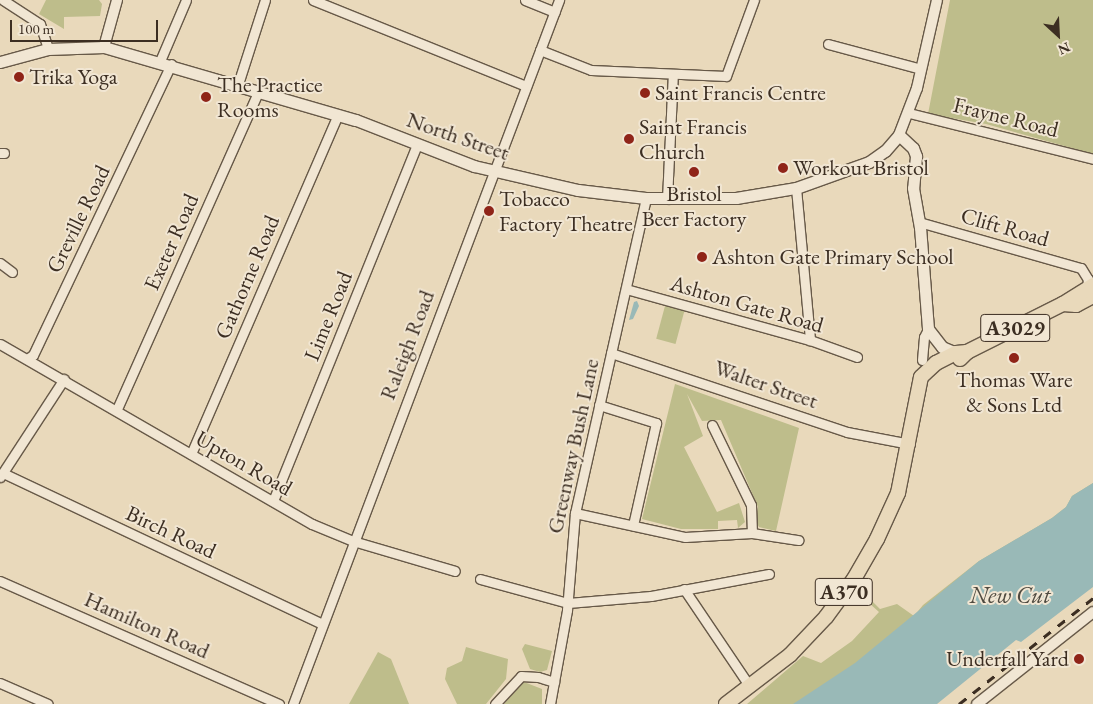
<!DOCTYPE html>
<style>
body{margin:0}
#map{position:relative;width:1093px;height:704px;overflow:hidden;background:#e9d9bb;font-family:"EB Garamond",serif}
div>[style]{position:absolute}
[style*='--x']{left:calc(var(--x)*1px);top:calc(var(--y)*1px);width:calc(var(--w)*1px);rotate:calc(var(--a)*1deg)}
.green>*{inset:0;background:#bebd8b;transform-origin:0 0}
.water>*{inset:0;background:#99b9b7}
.roads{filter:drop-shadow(1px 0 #675948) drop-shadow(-1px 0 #675948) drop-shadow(0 1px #675948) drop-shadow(0 -1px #675948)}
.minor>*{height:9px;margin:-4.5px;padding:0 4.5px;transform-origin:4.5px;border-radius:4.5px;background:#f1e6d3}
.tertiary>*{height:10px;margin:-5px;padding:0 5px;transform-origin:5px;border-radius:5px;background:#f1e6d3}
.secondary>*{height:11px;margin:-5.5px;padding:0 5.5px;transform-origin:5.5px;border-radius:5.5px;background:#f1e6d3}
.trunk>*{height:14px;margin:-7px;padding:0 7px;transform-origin:7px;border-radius:7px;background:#e9d9bb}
.rail>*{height:3px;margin-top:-1.5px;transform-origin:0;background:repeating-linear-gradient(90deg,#3c2e22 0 9px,transparent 0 18px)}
.dots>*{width:14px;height:14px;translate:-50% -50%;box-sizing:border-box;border:2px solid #f1e6d3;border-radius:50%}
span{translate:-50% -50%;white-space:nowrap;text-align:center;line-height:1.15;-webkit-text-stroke:4px #f1e6d3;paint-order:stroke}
.shield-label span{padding:1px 4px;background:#f1e6d3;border:1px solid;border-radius:4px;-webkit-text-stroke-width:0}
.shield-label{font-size:21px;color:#3c2e22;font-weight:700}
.poi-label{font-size:22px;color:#3c2e22}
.left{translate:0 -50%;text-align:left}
.right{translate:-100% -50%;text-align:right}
.street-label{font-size:22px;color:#3c2e22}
.water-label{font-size:24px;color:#4f4a40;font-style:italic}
.north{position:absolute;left:1033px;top:10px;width:50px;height:50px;-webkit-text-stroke:4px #f1e6d3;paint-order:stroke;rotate:155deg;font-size:14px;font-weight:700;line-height:20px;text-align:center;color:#3c2e22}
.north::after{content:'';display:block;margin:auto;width:18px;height:22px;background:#3c2e22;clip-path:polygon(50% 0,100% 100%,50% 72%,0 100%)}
.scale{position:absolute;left:10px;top:20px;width:148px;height:22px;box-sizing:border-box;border:2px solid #3c2e22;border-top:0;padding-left:6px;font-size:15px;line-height:18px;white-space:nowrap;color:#3c2e22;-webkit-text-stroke:4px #f1e6d3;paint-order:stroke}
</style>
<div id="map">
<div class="green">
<div style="clip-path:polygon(46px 0,99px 0,102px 4px,100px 16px,64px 17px,64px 29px,39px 14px)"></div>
<div style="clip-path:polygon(950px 0,1093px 0,1093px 154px,986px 124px,928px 114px)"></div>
<div style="left:665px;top:306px;width:20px;height:34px;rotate:15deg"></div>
<div style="clip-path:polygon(675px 384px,799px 428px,776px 531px,759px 527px,755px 520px,758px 507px,721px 420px,702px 421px,687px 394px,703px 436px,684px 447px,717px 512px,739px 503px,745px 522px,738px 528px,737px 520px,718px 521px,718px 529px,681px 529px,642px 519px)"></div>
<div style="clip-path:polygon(1093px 483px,1093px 502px,817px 704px,747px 704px,803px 656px,821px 663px,852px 641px,879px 612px,869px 603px,868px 597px,880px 609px,897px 604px,914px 616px,923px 605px,979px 561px,1052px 518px,1066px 507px,1072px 496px)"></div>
<div style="clip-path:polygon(525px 644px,552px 651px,547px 670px,540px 672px,530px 669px,522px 649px)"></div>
<div style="clip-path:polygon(466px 647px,508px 659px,506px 679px,486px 704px,457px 704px,445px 679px,447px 668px,462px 661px)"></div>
<div style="clip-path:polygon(378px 652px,391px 659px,409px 704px,349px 704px)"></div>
<div style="clip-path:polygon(524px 682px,542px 689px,542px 704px,504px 704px)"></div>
</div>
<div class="water">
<div style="clip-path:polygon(637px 301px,639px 306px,633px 319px,629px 320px,634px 302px)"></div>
<div style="clip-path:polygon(1093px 483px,1093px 587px,1021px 642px,1016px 640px,937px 704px,793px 704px,855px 663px,979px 561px,1052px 518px,1066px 507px,1072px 496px)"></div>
</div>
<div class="roads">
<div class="minor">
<div style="--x:3;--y:0;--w:44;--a:33"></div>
<div style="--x:40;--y:24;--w:26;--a:72"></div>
<div style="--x:313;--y:0;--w:230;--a:22"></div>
<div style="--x:525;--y:0;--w:32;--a:22"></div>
<div style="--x:828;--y:44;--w:96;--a:15"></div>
<div style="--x:540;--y:50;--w:55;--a:21.4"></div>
<div style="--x:591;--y:70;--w:135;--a:2.5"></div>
<div style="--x:726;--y:76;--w:81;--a:-69.8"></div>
<div style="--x:160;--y:61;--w:66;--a:-66.9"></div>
<div style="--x:238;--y:84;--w:88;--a:-72.2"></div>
<div style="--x:909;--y:113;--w:190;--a:14"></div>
<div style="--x:0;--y:153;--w:4;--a:0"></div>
<div style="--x:796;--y:188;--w:153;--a:84.7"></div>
<div style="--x:667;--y:199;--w:125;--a:-87.3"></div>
<div style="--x:919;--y:222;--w:168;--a:15.9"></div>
<div style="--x:1081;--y:268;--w:13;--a:58"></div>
<div style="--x:1088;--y:279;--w:9;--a:96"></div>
<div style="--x:0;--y:263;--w:15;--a:37"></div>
<div style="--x:626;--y:289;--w:191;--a:15.5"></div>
<div style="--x:810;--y:340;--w:50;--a:19.9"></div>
<div style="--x:0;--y:344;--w:360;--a:30"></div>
<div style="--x:312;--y:524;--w:44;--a:22.5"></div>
<div style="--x:353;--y:541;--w:106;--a:16.4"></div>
<div style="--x:611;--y:353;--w:249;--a:18.5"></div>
<div style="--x:847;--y:432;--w:64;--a:10.8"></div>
<div style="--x:27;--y:359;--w:7;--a:-34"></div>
<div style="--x:33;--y:355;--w:322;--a:-64.6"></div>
<div style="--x:922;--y:360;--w:23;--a:-85"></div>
<div style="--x:924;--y:337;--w:9;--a:-63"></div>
<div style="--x:599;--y:405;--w:60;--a:17.5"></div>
<div style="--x:656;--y:423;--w:105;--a:102.7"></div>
<div style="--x:117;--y:409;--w:349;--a:-66"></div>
<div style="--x:712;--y:425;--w:89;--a:64"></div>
<div style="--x:751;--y:505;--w:28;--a:88"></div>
<div style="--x:191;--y:454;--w:370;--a:-66.6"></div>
<div style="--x:3;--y:473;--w:353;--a:25.3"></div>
<div style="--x:0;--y:477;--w:117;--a:-56.9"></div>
<div style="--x:273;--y:501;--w:384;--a:-68"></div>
<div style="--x:575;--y:513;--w:113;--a:12.3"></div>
<div style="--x:685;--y:537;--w:67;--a:-3.4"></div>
<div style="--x:752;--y:533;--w:47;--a:8.7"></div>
<div style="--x:480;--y:579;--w:91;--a:15.3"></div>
<div style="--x:568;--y:603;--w:83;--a:-4.8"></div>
<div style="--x:651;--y:596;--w:120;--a:-10.6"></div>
<div style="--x:0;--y:581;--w:305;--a:23.8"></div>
<div style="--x:684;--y:589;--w:118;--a:56"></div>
<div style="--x:0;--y:683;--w:52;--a:23.6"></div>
<div style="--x:293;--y:704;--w:753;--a:-69.3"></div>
<div style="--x:495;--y:704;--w:38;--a:-47"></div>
<div style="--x:521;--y:676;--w:17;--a:3"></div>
<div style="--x:538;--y:677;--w:17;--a:17"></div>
<div style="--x:550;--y:704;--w:96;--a:-79.7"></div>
<div style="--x:567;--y:610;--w:97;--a:-85.3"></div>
<div style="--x:575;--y:513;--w:323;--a:-77.3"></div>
</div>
<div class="tertiary">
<div style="--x:104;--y:47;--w:49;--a:-74.5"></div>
<div style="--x:899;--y:135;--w:50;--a:-69"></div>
<div style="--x:917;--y:88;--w:90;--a:-77.2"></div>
<div style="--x:977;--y:704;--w:148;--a:-38.4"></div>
</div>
<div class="secondary">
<div style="--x:0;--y:62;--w:50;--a:-15.2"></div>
<div style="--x:48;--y:49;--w:56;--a:-2"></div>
<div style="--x:104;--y:47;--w:262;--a:16.2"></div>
<div style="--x:356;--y:120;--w:127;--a:21.3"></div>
<div style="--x:474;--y:166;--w:107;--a:13"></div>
<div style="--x:578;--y:190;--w:68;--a:6.7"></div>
<div style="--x:646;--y:198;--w:90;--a:0"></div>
<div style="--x:736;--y:198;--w:61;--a:-9.5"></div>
<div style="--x:796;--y:188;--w:77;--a:-19.6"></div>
<div style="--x:869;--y:162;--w:19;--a:-35"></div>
<div style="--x:885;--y:151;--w:21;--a:-49"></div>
<div style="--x:899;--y:135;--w:19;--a:43"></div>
<div style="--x:913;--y:148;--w:9;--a:69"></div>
<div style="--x:916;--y:156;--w:32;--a:95"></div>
<div style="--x:913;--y:188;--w:40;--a:80"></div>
<div style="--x:920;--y:227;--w:102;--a:85.5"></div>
<div style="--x:928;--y:329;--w:23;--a:52"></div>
<div style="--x:942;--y:347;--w:15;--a:23"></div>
</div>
<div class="trunk">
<div style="--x:1063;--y:304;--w:13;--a:4"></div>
<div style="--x:1076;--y:305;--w:19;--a:-28"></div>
<div style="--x:960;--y:359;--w:10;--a:-45"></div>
<div style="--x:967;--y:352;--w:107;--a:-26.6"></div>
<div style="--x:1063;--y:304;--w:36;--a:-32"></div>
<div style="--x:726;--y:704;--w:81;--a:-37.4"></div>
<div style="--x:790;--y:655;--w:52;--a:-46.5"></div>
<div style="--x:826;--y:617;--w:47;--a:-53.6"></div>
<div style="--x:854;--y:579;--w:46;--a:-60.1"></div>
<div style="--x:877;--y:539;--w:51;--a:-65.5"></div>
<div style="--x:898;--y:493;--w:118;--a:-78.8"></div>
<div style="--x:921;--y:377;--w:21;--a:-43"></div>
<div style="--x:936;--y:363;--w:22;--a:-27"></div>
<div style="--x:956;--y:353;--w:11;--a:-5"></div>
</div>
</div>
<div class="rail">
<div style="--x:959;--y:704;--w:171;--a:-38.3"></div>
</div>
<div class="dots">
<div style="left:19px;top:77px;background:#8f2418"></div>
<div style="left:645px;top:93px;background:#8f2418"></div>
<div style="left:206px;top:97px;background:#8f2418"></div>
<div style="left:629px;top:139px;background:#8f2418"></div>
<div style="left:783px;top:168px;background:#8f2418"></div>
<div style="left:694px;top:172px;background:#8f2418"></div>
<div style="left:489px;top:211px;background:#8f2418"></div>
<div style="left:702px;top:257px;background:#8f2418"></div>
<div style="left:1014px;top:358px;background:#8f2418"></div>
<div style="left:1079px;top:659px;background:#8f2418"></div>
</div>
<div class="shield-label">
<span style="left:1015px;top:328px">A3029</span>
<span style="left:844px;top:592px">A370</span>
</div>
<div class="poi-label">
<span class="left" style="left:29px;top:77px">Trika Yoga</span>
<span class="left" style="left:217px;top:97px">The Practice<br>Rooms</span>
<span class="left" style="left:655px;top:93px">Saint Francis Centre</span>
<span class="left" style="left:639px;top:139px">Saint Francis<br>Church</span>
<span class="left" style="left:793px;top:168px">Workout Bristol</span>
<span style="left:694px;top:206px">Bristol<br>Beer Factory</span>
<span class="left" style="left:499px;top:211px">Tobacco<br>Factory Theatre</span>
<span class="left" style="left:712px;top:257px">Ashton Gate Primary School</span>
<span style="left:1014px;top:392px">Thomas Ware<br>&amp; Sons Ltd</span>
<span class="right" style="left:1069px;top:659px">Underfall Yard</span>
</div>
<div class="street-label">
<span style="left:1006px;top:117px;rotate:14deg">Frayne Road</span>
<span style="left:458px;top:136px;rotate:19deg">North Street</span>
<span style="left:78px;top:219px;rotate:-64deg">Greville Road</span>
<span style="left:1005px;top:227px;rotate:16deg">Clift Road</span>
<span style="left:171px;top:242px;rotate:-66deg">Exeter Road</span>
<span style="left:247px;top:277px;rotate:-67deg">Gathorne Road</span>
<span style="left:747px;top:304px;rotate:16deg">Ashton Gate Road</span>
<span style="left:328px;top:316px;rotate:-68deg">Lime Road</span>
<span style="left:407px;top:345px;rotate:-69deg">Raleigh Road</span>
<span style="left:766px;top:384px;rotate:19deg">Walter Street</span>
<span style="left:573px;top:446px;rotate:-78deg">Greenway Bush Lane</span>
<span style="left:244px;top:463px;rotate:30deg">Upton Road</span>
<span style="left:171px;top:532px;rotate:25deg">Birch Road</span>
<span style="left:147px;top:625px;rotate:24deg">Hamilton Road</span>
</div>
<div class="water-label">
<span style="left:1010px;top:595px">New Cut</span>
</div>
<div class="north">N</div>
<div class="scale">100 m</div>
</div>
